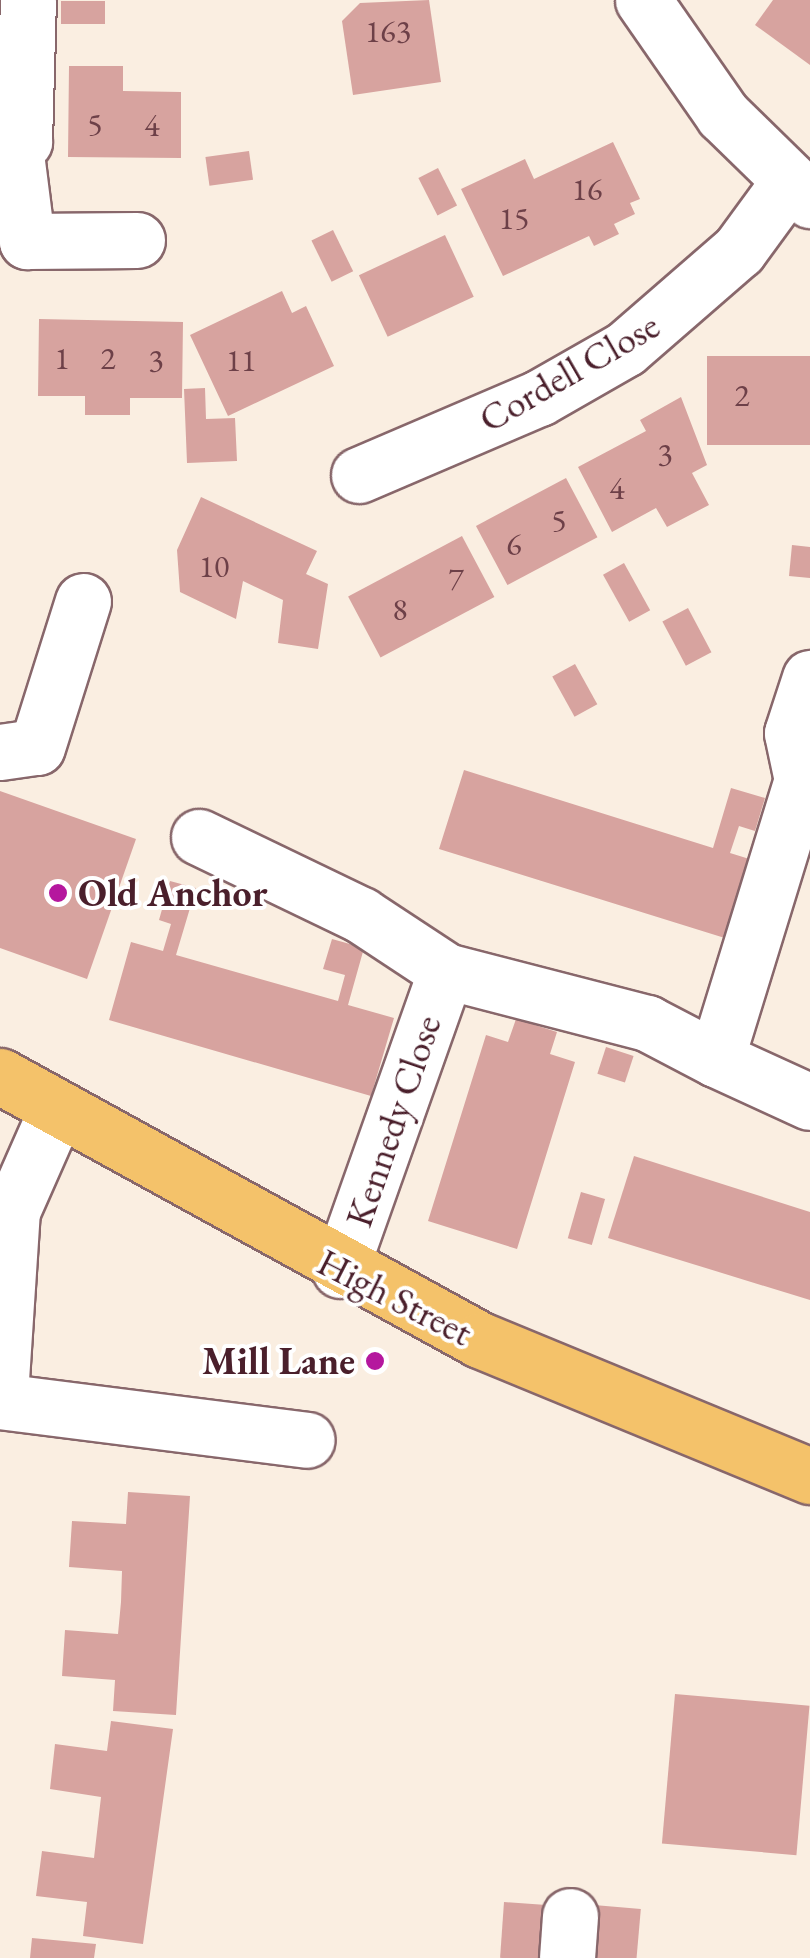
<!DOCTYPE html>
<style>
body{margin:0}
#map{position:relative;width:810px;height:1958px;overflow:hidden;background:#faeee1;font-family:"EB Garamond",serif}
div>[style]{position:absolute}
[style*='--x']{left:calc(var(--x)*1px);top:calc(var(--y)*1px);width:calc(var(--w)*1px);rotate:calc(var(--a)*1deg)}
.building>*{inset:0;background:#d7a39f;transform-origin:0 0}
.roads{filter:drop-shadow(2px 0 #88676b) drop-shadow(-2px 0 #88676b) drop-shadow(0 2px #88676b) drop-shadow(0 -2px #88676b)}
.minor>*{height:55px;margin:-27.5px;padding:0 27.5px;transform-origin:27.5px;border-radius:27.5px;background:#fff}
.major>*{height:55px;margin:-27.5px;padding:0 27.5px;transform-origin:27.5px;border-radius:27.5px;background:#f4c26a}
.dots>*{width:28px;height:28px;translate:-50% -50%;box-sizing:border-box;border:5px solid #fff;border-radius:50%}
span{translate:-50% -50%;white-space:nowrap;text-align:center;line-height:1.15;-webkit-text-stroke:8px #fff;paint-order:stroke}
.number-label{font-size:32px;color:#6d4048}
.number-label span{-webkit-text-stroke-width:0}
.street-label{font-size:38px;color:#4a1f2b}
.poi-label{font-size:38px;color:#4a1f2b;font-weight:700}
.left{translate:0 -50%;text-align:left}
.right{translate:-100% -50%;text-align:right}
</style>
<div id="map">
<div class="building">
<div style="clip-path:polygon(429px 0,441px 82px,353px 95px,342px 21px,360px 3px)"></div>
<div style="clip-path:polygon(773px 0,810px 0,810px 65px,755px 25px)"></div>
<div style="left:61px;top:1px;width:44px;height:23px"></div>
<div style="clip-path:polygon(69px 66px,123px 66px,123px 91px,181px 92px,181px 158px,68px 157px)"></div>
<div style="clip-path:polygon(613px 142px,640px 199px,630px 203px,635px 214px,614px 224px,619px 234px,594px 246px,589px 236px,503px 276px,461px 189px,525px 159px,534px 179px)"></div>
<div style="left:249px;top:151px;width:29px;height:44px;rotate:82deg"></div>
<div style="left:438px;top:168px;width:42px;height:22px;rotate:63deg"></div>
<div style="left:333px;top:230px;width:46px;height:24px;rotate:64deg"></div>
<div style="left:445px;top:235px;width:68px;height:95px;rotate:65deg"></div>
<div style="clip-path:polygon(282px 291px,292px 313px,306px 306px,334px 366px,228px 416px,190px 335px)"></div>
<div style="clip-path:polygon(39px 319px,183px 322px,182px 398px,130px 398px,130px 415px,85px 415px,85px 396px,38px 396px)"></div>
<div style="left:810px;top:356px;width:89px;height:103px;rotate:90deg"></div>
<div style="clip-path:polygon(205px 388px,206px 419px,235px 418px,237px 461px,187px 463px,184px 389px)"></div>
<div style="clip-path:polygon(681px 397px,707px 465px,692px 473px,709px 505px,667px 527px,656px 508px,612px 532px,578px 467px,646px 431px,640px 420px)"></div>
<div style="left:566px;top:478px;width:67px;height:102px;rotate:62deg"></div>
<div style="clip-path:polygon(201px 497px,317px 551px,306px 574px,328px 584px,318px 649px,278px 643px,283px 600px,243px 581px,236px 619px,180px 592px,177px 550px)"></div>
<div style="left:462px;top:536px;width:69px;height:129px;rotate:62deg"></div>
<div style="clip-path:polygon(792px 545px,810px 547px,810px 578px,789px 576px)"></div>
<div style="left:624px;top:563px;width:54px;height:24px;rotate:61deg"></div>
<div style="left:688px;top:608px;width:50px;height:29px;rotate:62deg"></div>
<div style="left:575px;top:664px;width:46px;height:26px;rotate:61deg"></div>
<div style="clip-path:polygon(464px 770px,713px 848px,731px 788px,765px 798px,755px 831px,739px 826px,730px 853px,769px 865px,744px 944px,439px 849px)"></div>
<div style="clip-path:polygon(0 791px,136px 839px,87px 979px,0 948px)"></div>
<div style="clip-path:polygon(170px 881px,196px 888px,176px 955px,338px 1001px,345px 975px,323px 969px,332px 939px,364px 948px,348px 1005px,394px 1018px,371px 1096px,109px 1020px,131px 942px,163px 951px,171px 924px,159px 920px)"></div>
<div style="clip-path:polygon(516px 1019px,557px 1032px,550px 1054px,575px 1062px,517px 1249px,428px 1221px,486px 1035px,508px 1042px)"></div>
<div style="left:606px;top:1047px;width:29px;height:28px;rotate:18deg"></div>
<div style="clip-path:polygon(634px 1156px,810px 1212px,810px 1300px,608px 1238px)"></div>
<div style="left:581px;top:1192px;width:25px;height:48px;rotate:16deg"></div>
<div style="clip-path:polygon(128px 1492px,190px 1496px,176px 1715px,113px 1711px,115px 1680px,62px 1676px,65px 1630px,118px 1634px,121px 1602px,122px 1571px,69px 1567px,72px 1521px,126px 1524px)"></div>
<div style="left:675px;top:1694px;width:135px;height:150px;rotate:5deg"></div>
<div style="clip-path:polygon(111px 1721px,173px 1729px,143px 1944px,83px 1936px,87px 1902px,36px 1896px,42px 1851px,94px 1858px,101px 1797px,50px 1789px,55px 1744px,107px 1751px)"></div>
<div style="left:504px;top:1902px;width:46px;height:56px;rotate:4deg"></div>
<div style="left:594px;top:1905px;width:47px;height:53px;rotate:5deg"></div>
<div style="clip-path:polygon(32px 1938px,96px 1944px,94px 1958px,30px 1958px)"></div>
</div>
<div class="roads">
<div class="minor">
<div style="--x:643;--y:0;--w:140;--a:55.2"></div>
<div style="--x:723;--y:115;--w:122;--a:44.3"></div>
<div style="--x:15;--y:146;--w:96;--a:82.8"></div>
<div style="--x:27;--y:241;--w:110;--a:-0.5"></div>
<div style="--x:0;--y:155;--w:28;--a:-30"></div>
<div style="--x:24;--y:141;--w:141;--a:-88.4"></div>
<div style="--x:359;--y:475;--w:196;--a:-23.2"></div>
<div style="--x:539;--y:398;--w:99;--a:-29.7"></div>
<div style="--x:625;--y:349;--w:151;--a:-41"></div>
<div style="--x:739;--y:250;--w:83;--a:-53.8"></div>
<div style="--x:0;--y:752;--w:37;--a:-8"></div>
<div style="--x:37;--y:747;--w:153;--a:-72.5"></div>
<div style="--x:199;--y:837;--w:180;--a:25.7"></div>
<div style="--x:361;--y:915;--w:102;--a:33.4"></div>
<div style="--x:446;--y:971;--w:208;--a:14.5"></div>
<div style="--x:647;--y:1023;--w:78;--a:27.6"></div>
<div style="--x:716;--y:1059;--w:292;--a:-72.9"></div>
<div style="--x:802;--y:780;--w:48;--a:-102"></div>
<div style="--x:792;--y:733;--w:58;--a:-71.9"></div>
<div style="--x:716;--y:1059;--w:103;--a:24.6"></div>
<div style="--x:340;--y:1270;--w:317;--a:-70.5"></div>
<div style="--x:0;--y:1395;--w:184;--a:-86.3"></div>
<div style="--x:12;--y:1211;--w:111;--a:-66.2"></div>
<div style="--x:0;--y:1401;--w:309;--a:7.2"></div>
<div style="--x:567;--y:1958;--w:42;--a:-85.9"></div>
</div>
<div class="major">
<div style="--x:0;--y:1076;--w:548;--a:28.81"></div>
<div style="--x:480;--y:1340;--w:357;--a:22.4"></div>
</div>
</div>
<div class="dots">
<div style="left:58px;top:893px;background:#b5179e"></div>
<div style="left:375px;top:1361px;background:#b5179e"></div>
</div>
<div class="number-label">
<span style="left:388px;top:31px">163</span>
<span style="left:95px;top:124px">5</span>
<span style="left:152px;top:125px">4</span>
<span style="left:587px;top:189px">16</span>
<span style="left:514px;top:218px">15</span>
<span style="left:62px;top:358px">1</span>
<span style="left:108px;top:358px">2</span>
<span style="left:156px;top:360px">3</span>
<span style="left:241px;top:360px">11</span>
<span style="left:742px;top:395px">2</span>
<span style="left:665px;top:454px">3</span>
<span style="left:617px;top:488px">4</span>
<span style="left:559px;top:520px">5</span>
<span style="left:514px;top:544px">6</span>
<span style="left:214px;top:566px">10</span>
<span style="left:456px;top:578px">7</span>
<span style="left:400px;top:609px">8</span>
</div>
<div class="street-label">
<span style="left:569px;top:372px;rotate:-30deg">Cordell Close</span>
<span style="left:393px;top:1121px;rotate:-71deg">Kennedy Close</span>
<span style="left:395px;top:1297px;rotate:27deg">High Street</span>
</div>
<div class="poi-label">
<span class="left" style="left:78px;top:893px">Old Anchor</span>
<span class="right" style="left:355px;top:1361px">Mill Lane</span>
</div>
</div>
